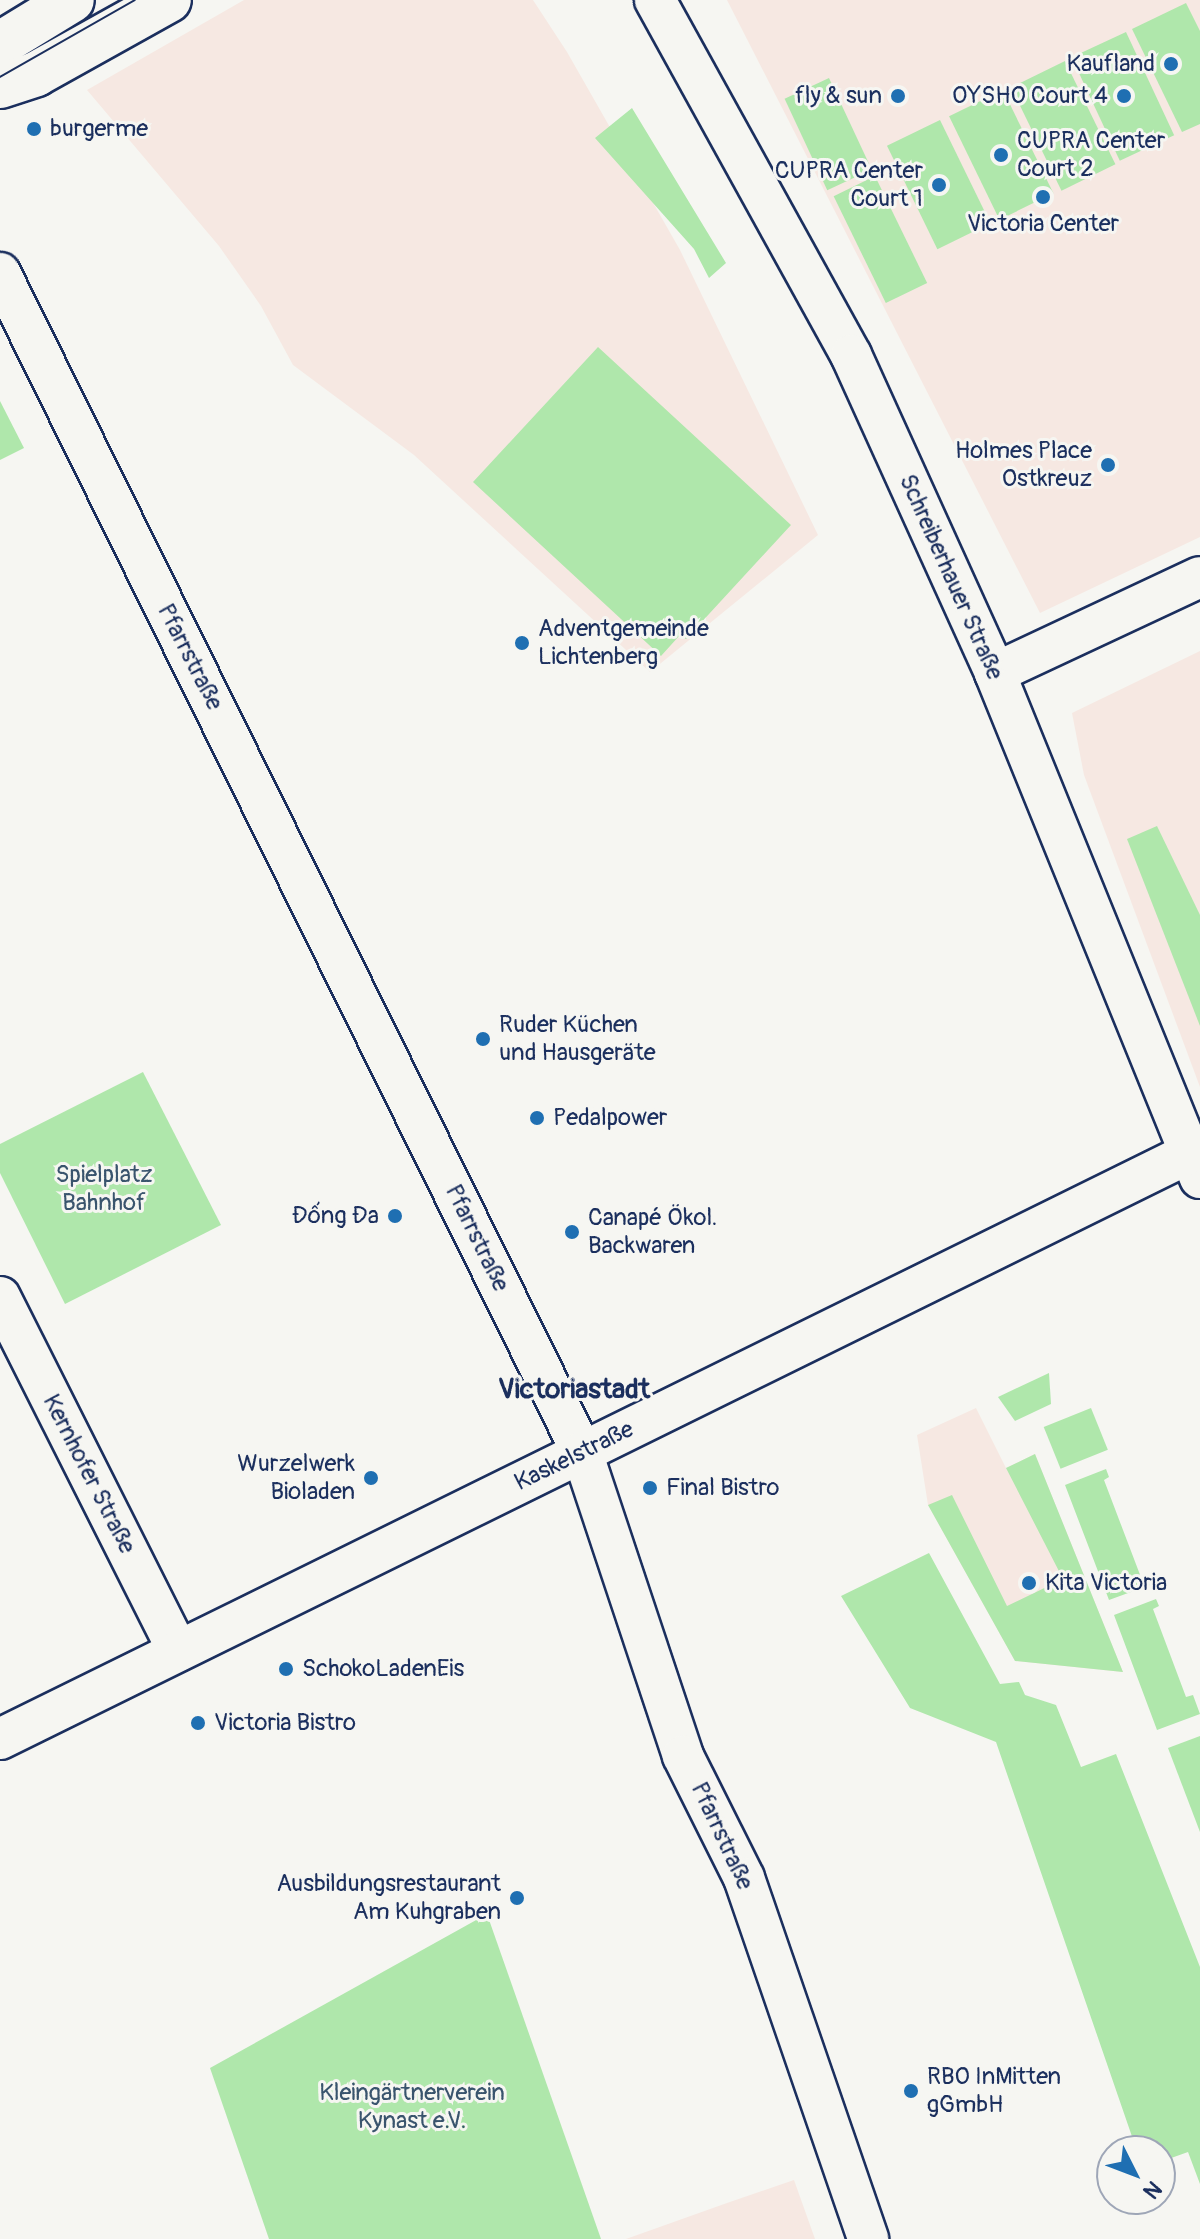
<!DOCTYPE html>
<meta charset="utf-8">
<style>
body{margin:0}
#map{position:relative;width:1200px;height:2239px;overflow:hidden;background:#f6f6f2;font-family:Pangolin,sans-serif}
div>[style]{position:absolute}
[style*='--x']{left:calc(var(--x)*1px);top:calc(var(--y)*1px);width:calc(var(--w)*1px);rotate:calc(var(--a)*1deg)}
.built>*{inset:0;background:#f6e8e2}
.green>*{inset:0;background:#afe7ab;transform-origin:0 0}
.roads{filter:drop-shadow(2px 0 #1b2f5e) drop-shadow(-2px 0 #1b2f5e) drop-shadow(0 2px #1b2f5e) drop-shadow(0 -2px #1b2f5e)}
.minor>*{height:40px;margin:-20px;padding:0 20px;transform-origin:20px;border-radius:20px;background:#f6f6f2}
.secondary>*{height:44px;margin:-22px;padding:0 22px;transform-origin:22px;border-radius:22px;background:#f6f6f2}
.tram>*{height:2px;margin:-1px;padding:0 1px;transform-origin:1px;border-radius:1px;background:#1b2f5e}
.dots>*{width:22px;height:22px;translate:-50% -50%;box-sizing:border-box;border:4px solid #f6f6f2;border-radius:50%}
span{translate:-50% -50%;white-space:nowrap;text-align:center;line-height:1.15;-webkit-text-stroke:6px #f6f6f2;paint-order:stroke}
.poi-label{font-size:24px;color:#1b2f5e}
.right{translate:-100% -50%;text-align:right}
.left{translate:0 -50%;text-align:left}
.street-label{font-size:24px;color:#1b2f5e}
.park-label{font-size:24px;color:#39546d}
.quarter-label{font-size:28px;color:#1b2f5e;font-weight:700}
.north{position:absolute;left:1096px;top:2135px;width:80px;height:80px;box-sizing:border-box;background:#f6f6f2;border:2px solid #9ea6b7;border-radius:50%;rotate:132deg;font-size:22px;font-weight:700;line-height:32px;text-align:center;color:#1b2f5e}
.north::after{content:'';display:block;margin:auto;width:28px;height:36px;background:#1f6fb2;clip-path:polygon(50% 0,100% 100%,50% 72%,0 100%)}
</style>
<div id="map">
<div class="built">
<div style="clip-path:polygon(244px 0,533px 0,567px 52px,680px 250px,818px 535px,650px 672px,414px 455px,293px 365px,261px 306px,219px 246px,87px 90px)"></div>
<div style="clip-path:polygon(727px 0,1200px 0,1200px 537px,1040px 613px)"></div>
<div style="clip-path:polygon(1200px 651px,1200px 1087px,1084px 775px,1072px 713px)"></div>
<div style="clip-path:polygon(976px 1408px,1006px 1468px,1035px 1454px,1123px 1672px,1015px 1661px,928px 1505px,917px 1435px)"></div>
<div style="clip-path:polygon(794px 2180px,815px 2239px,626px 2239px,727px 2203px)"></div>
</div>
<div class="green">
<div style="clip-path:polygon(1186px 3px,1200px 31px,1200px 124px,1182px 132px,1132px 29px)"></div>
<div style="left:1126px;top:32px;width:114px;height:60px;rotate:65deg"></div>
<div style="left:1065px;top:61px;width:115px;height:60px;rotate:64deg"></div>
<div style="left:829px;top:78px;width:101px;height:49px;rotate:65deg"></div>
<div style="left:1003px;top:90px;width:115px;height:60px;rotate:64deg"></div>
<div style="clip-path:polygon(632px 108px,726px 263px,709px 278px,694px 249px,595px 138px)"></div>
<div style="left:940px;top:120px;width:115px;height:59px;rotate:64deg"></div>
<div style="left:875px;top:176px;width:119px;height:46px;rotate:64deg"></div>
<div style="clip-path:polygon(598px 347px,791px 525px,686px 639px,680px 635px,661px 656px,473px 482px)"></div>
<div style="clip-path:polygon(0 401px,24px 448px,0 460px)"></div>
<div style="clip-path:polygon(1157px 826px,1200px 915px,1200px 1026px,1127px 839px)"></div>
<div style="clip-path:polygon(143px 1072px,221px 1225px,65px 1304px,0 1173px,0 1144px)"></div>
<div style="clip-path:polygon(1049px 1373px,1051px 1404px,1015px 1421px,998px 1397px)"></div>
<div style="left:1091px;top:1408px;width:45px;height:51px;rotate:68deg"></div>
<div style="clip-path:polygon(1035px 1454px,1123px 1672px,1015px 1661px,928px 1505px,952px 1495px,1007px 1606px,1063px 1579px,1006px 1468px)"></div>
<div style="clip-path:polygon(1106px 1469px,1109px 1477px,1104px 1480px,1142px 1580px,1148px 1579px,1150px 1585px,1109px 1600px,1065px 1485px)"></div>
<div style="clip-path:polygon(929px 1553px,1000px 1684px,1019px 1682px,1025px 1695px,1056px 1705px,1081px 1767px,1116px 1754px,1200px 1967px,1200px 2184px,1188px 2152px,1160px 2162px,1160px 2151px,1137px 2151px,996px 1742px,910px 1708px,841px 1596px)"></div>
<div style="clip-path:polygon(1156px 1599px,1159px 1606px,1153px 1609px,1186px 1697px,1193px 1695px,1200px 1714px,1157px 1730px,1114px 1615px)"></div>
<div style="clip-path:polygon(1200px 1736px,1200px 1832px,1168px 1748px)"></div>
<div style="clip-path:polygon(487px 1914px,601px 2239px,269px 2239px,210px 2068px)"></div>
</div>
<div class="roads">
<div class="minor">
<div style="--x:655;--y:0;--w:406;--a:61.1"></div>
<div style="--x:851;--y:355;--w:349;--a:65.6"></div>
<div style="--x:995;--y:673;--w:545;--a:67.91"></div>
<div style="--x:0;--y:273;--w:1315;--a:63.73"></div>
<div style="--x:582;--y:1452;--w:320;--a:71.6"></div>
<div style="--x:683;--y:1756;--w:136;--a:63.4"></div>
<div style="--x:744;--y:1878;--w:382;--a:71"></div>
<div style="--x:995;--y:673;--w:226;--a:-25.1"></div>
<div style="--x:0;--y:1297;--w:396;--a:63.3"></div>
<div style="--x:0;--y:1739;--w:1326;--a:-26.22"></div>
</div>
<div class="secondary">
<div style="--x:0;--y:44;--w:84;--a:-31.4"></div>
<div style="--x:0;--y:86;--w:38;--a:-18"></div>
<div style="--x:36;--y:74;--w:152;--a:-29.1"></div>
</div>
</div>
<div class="tram">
<div style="--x:0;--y:77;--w:155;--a:-29.7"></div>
</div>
<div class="dots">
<div style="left:1171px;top:64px;background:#1f6fb2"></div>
<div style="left:898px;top:96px;background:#1f6fb2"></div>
<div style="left:1124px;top:96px;background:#1f6fb2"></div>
<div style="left:34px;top:129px;background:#1f6fb2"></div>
<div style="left:1001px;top:155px;background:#1f6fb2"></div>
<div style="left:939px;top:185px;background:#1f6fb2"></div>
<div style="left:1043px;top:197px;background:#1f6fb2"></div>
<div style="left:1108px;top:465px;background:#1f6fb2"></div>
<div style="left:522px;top:643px;background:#1f6fb2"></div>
<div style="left:483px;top:1039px;background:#1f6fb2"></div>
<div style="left:537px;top:1118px;background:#1f6fb2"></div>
<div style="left:395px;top:1216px;background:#1f6fb2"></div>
<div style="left:572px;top:1232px;background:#1f6fb2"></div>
<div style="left:371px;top:1478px;background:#1f6fb2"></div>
<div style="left:650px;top:1488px;background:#1f6fb2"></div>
<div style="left:1029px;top:1583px;background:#1f6fb2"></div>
<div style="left:286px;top:1669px;background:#1f6fb2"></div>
<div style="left:198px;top:1723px;background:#1f6fb2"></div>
<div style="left:517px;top:1898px;background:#1f6fb2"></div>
<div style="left:911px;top:2091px;background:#1f6fb2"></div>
</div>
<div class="poi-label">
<span class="right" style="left:1155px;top:64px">Kaufland</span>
<span class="right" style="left:882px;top:96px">fly &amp; sun</span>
<span class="right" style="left:1108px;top:96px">OYSHO Court 4</span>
<span class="left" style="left:50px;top:129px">burgerme</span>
<span class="left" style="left:1017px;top:155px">CUPRA Center<br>Court 2</span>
<span class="right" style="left:923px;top:185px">CUPRA Center<br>Court 1</span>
<span style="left:1043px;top:224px">Victoria Center</span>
<span class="right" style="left:1092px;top:465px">Holmes Place<br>Ostkreuz</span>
<span class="left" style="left:538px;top:643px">Adventgemeinde<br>Lichtenberg</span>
<span class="left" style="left:499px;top:1039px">Ruder Küchen<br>und Hausgeräte</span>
<span class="left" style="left:553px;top:1118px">Pedalpower</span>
<span class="right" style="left:379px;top:1216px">Đống Đa</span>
<span class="left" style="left:588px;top:1232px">Canapé Ökol.<br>Backwaren</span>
<span class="right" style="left:355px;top:1478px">Wurzelwerk<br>Bioladen</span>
<span class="left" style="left:666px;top:1488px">Final Bistro</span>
<span class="left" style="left:1045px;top:1583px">Kita Victoria</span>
<span class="left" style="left:302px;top:1669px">SchokoLadenEis</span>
<span class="left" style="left:214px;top:1723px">Victoria Bistro</span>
<span class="right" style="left:501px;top:1898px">Ausbildungsrestaurant<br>Am Kuhgraben</span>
<span class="left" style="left:927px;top:2091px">RBO InMitten<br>gGmbH</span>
</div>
<div class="street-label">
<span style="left:951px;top:577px;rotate:66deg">Schreiberhauer Straße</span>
<span style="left:190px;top:657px;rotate:63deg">Pfarrstraße</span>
<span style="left:477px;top:1238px;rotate:64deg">Pfarrstraße</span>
<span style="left:574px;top:1456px;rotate:-26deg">Kaskelstraße</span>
<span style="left:89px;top:1474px;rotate:63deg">Kernhofer Straße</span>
<span style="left:722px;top:1836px;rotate:65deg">Pfarrstraße</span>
</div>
<div class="park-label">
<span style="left:104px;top:1189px">Spielplatz<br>Bahnhof</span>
<span style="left:412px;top:2107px">Kleingärtnerverein<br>Kynast e.V.</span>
</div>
<div class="quarter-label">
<span style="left:574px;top:1390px">Victoriastadt</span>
</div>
<div class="north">N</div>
</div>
